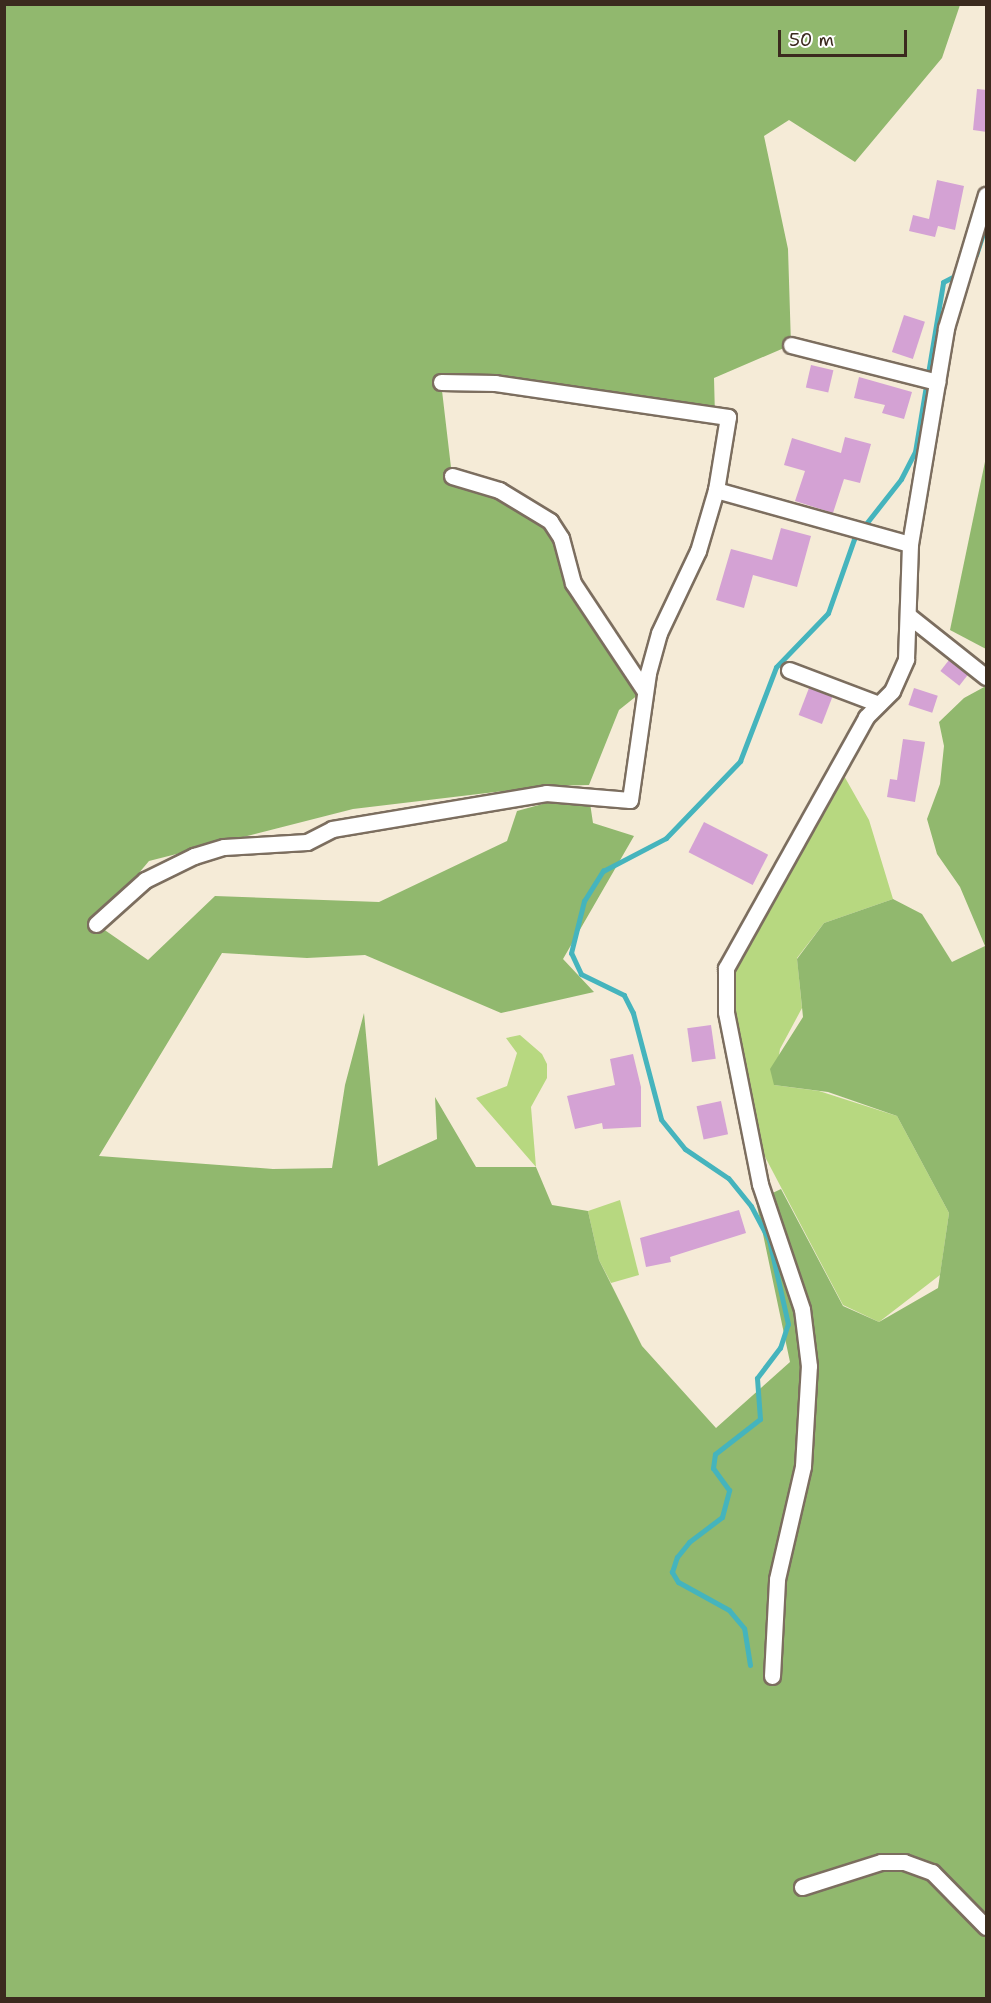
<!DOCTYPE html>
<style>
body{margin:0}
#map{position:relative;width:991px;height:2003px;overflow:hidden;background:#f5ebd7;font-family:"Shantell Sans",sans-serif}
div>[style]{position:absolute}
[style*='--x']{left:calc(var(--x)*1px);top:calc(var(--y)*1px);width:calc(var(--w)*1px);rotate:calc(var(--a)*1deg)}
.green>*{inset:0;background:#b7d880}
.forest>*{inset:0;background:#91b86e}
.stream>*{height:5px;margin:-2.5px;padding:0 2.5px;transform-origin:2.5px;border-radius:2.5px;background:#45b4bd}
.building>*{inset:0;background:#d4a2d4;transform-origin:0 0}
.roads{filter:drop-shadow(2px 0 #7c6e5f) drop-shadow(-2px 0 #7c6e5f) drop-shadow(0 2px #7c6e5f) drop-shadow(0 -2px #7c6e5f)}
.minor>*{height:15px;margin:-7.5px;padding:0 7.5px;transform-origin:7.5px;border-radius:7.5px;background:#fff}
span{translate:-50% -50%;white-space:nowrap;text-align:center;line-height:1.15;-webkit-text-stroke:6px #fff;paint-order:stroke}
.frame{position:absolute;inset:0;border:6px solid #3b2a1e;pointer-events:none}
.scale{position:absolute;left:778px;top:30px;width:129px;height:27px;box-sizing:border-box;border:3px solid #3b2a1e;border-top:0;padding-left:8px;font-size:18px;line-height:21px;white-space:nowrap;color:#3b2a1e;-webkit-text-stroke:4px #fff;paint-order:stroke}
</style>
<div id="map">
<div class="green">
<div style="clip-path:polygon(839px 767px,869px 820px,893px 899px,824px 923px,797px 958px,802px 1008px,780px 1049px,774px 1085px,819px 1091px,897px 1116px,949px 1213px,940px 1275px,879px 1322px,843px 1305px,763px 1153px,723px 990px)"></div>
<div style="clip-path:polygon(520px 1035px,542px 1054px,547px 1064px,547px 1078px,531px 1107px,536px 1167px,476px 1098px,507px 1086px,517px 1053px,506px 1038px)"></div>
<div style="clip-path:polygon(620px 1200px,639px 1275px,611px 1283px,599px 1260px,588px 1211px)"></div>
</div>
<div class="forest">
<div style="clip-path:polygon(5px 5px,960px 5px,942px 58px,855px 162px,789px 120px,764px 136px,788px 249px,791px 345px,714px 378px,715px 416px,441px 382px,452px 476px,536px 510px,592px 615px,644px 690px,619px 710px,589px 785px,545px 786px,353px 809px,149px 861px,96px 924px,148px 960px,215px 896px,379px 902px,507px 841px,517px 811px,550px 802px,590px 803px,593px 823px,634px 836px,563px 959px,594px 992px,501px 1013px,365px 955px,307px 958px,222px 953px,99px 1156px,273px 1169px,332px 1168px,345px 1085px,364px 1013px,378px 1166px,437px 1139px,435px 1097px,476px 1167px,536px 1167px,552px 1205px,588px 1211px,599px 1260px,642px 1346px,716px 1428px,790px 1362px,756px 1201px,781px 1189px,843px 1306px,879px 1322px,938px 1288px,949px 1213px,897px 1116px,828px 1092px,774px 1085px,770px 1069px,803px 1017px,797px 959px,824px 923px,893px 899px,922px 914px,952px 962px,985px 946px,960px 887px,937px 854px,927px 819px,940px 784px,944px 746px,939px 722px,964px 698px,986px 686px,986px 1998px,5px 1998px)"></div>
<div style="clip-path:polygon(986px 457px,986px 649px,950px 630px)"></div>
</div>
<div class="stream">
<div style="--x:976;--y:255;--w:33;--a:-72"></div>
<div style="--x:750;--y:1665;--w:37;--a:-99"></div>
<div style="--x:744;--y:1628;--w:23;--a:-130"></div>
<div style="--x:729;--y:1610;--w:58;--a:-151.2"></div>
<div style="--x:678;--y:1582;--w:12;--a:-121"></div>
<div style="--x:672;--y:1572;--w:16;--a:-72"></div>
<div style="--x:677;--y:1557;--w:19;--a:-51"></div>
<div style="--x:689;--y:1542;--w:41;--a:-37.1"></div>
<div style="--x:722;--y:1517;--w:28;--a:-75"></div>
<div style="--x:729;--y:1490;--w:27;--a:-126"></div>
<div style="--x:713;--y:1468;--w:14;--a:-82"></div>
<div style="--x:715;--y:1454;--w:57;--a:-37.9"></div>
<div style="--x:760;--y:1419;--w:41;--a:-94.2"></div>
<div style="--x:757;--y:1378;--w:38;--a:-53"></div>
<div style="--x:780;--y:1348;--w:25;--a:-72"></div>
<div style="--x:788;--y:1324;--w:86;--a:-102.7"></div>
<div style="--x:769;--y:1240;--w:38;--a:-118"></div>
<div style="--x:751;--y:1206;--w:36;--a:-129"></div>
<div style="--x:728;--y:1178;--w:52;--a:-146"></div>
<div style="--x:685;--y:1149;--w:38;--a:-129"></div>
<div style="--x:661;--y:1119;--w:110;--a:-104.8"></div>
<div style="--x:633;--y:1013;--w:20;--a:-117"></div>
<div style="--x:624;--y:995;--w:48;--a:-154"></div>
<div style="--x:581;--y:974;--w:23;--a:-115"></div>
<div style="--x:571;--y:953;--w:54;--a:-76"></div>
<div style="--x:584;--y:901;--w:36;--a:-58"></div>
<div style="--x:603;--y:871;--w:71;--a:-27.6"></div>
<div style="--x:666;--y:838;--w:107;--a:-46.1"></div>
<div style="--x:740;--y:761;--w:101;--a:-69"></div>
<div style="--x:776;--y:667;--w:75;--a:-46.1"></div>
<div style="--x:828;--y:613;--w:78;--a:-70.6"></div>
<div style="--x:854;--y:539;--w:76;--a:-51.9"></div>
<div style="--x:901;--y:479;--w:30;--a:-63"></div>
<div style="--x:915;--y:452;--w:172;--a:-80.6"></div>
<div style="--x:943;--y:282;--w:18;--a:-27"></div>
</div>
<div class="building">
<div style="clip-path:polygon(977px 89px,987px 90px,987px 132px,973px 130px)"></div>
<div style="clip-path:polygon(937px 180px,964px 186px,955px 230px,938px 226px,935px 237px,909px 231px,913px 215px,929px 219px)"></div>
<div style="left:904px;top:315px;width:22px;height:39px;rotate:18deg"></div>
<div style="left:811px;top:365px;width:23px;height:23px;rotate:13deg"></div>
<div style="clip-path:polygon(859px 377px,912px 392px,904px 419px,882px 413px,885px 405px,854px 398px)"></div>
<div style="clip-path:polygon(845px 437px,871px 444px,860px 483px,844px 479px,833px 513px,795px 501px,805px 471px,784px 465px,792px 438px,841px 453px)"></div>
<div style="clip-path:polygon(781px 528px,811px 536px,797px 587px,753px 575px,744px 608px,716px 600px,731px 549px,772px 560px)"></div>
<div style="left:949px;top:660px;width:24px;height:14px;rotate:38deg"></div>
<div style="left:809px;top:688px;width:25px;height:29px;rotate:21deg"></div>
<div style="left:914px;top:688px;width:25px;height:18px;rotate:18deg"></div>
<div style="clip-path:polygon(903px 739px,925px 742px,915px 802px,887px 797px,890px 779px,897px 780px)"></div>
<div style="left:704px;top:822px;width:72px;height:34px;rotate:27deg"></div>
<div style="left:711px;top:1025px;width:34px;height:24px;rotate:82deg"></div>
<div style="clip-path:polygon(633px 1054px,641px 1087px,641px 1127px,603px 1129px,602px 1123px,575px 1129px,567px 1096px,615px 1085px,610px 1059px)"></div>
<div style="left:721px;top:1101px;width:34px;height:25px;rotate:78deg"></div>
<div style="clip-path:polygon(739px 1210px,746px 1233px,670px 1257px,671px 1262px,646px 1267px,640px 1238px)"></div>
</div>
<div class="roads">
<div class="minor">
<div style="--x:791;--y:345;--w:151;--a:14.2"></div>
<div style="--x:452;--y:476;--w:49;--a:16.6"></div>
<div style="--x:499;--y:490;--w:60;--a:31.3"></div>
<div style="--x:550;--y:521;--w:20;--a:57"></div>
<div style="--x:561;--y:538;--w:47;--a:75.1"></div>
<div style="--x:573;--y:583;--w:128;--a:56.4"></div>
<div style="--x:716;--y:490;--w:201;--a:15.6"></div>
<div style="--x:909;--y:616;--w:98;--a:38.4"></div>
<div style="--x:789;--y:670;--w:96;--a:20.7"></div>
<div style="--x:96;--y:924;--w:66;--a:-41.9"></div>
<div style="--x:145;--y:880;--w:55;--a:-26.1"></div>
<div style="--x:194;--y:856;--w:31;--a:-17"></div>
<div style="--x:224;--y:847;--w:83;--a:-3.4"></div>
<div style="--x:307;--y:842;--w:28;--a:-27"></div>
<div style="--x:332;--y:829;--w:217;--a:-9.5"></div>
<div style="--x:546;--y:793;--w:84;--a:4.8"></div>
<div style="--x:630;--y:800;--w:128;--a:-81.9"></div>
<div style="--x:648;--y:673;--w:41;--a:-74.6"></div>
<div style="--x:659;--y:633;--w:91;--a:-64.6"></div>
<div style="--x:698;--y:551;--w:64;--a:-73.6"></div>
<div style="--x:716;--y:490;--w:74;--a:-80.7"></div>
<div style="--x:728;--y:417;--w:235;--a:-171.7"></div>
<div style="--x:495;--y:383;--w:54;--a:-178.9"></div>
<div style="--x:772;--y:1676;--w:97;--a:-87"></div>
<div style="--x:777;--y:1579;--w:116;--a:-77"></div>
<div style="--x:803;--y:1466;--w:100;--a:-86.6"></div>
<div style="--x:809;--y:1366;--w:57;--a:-97"></div>
<div style="--x:802;--y:1309;--w:132;--a:-108.6"></div>
<div style="--x:760;--y:1184;--w:175;--a:-101.2"></div>
<div style="--x:726;--y:1012;--w:44;--a:-90"></div>
<div style="--x:726;--y:968;--w:287;--a:-60.8"></div>
<div style="--x:866;--y:717;--w:37;--a:-45"></div>
<div style="--x:892;--y:691;--w:35;--a:-66"></div>
<div style="--x:906;--y:659;--w:115;--a:-88"></div>
<div style="--x:910;--y:544;--w:219;--a:-80.5"></div>
<div style="--x:946;--y:328;--w:139;--a:-73.3"></div>
<div style="--x:802;--y:1887;--w:83;--a:-17.6"></div>
<div style="--x:881;--y:1862;--w:23;--a:0"></div>
<div style="--x:904;--y:1862;--w:30;--a:20"></div>
<div style="--x:932;--y:1872;--w:77;--a:45.5"></div>
</div>
</div>
<div class="frame"></div>
<div class="scale">50 m</div>
</div>
